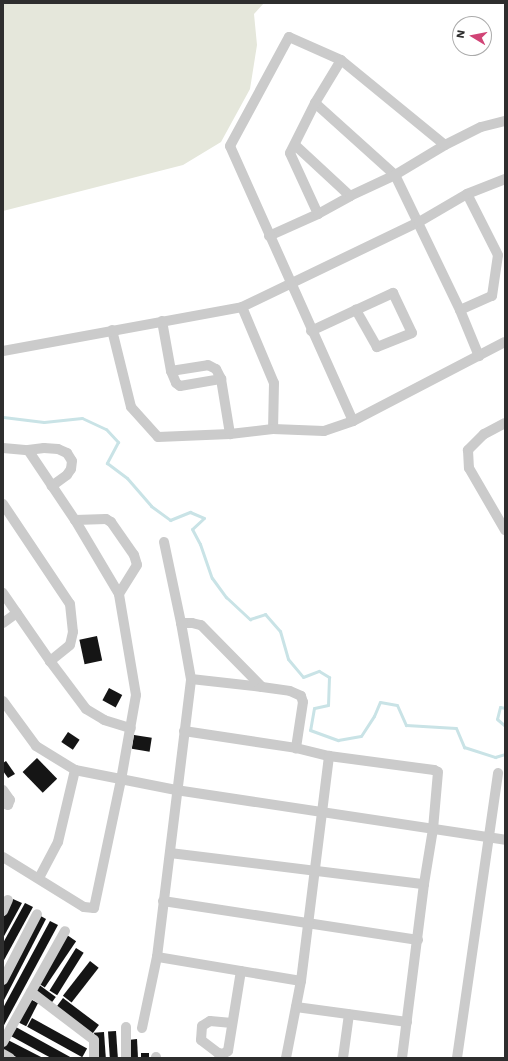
<!DOCTYPE html>
<style>
body{margin:0}
#map{position:relative;width:508px;height:1061px;overflow:hidden;background:#fff;font-family:"Work Sans",sans-serif}
div>[style]{position:absolute}
[style*='--x']{left:calc(var(--x)*1px);top:calc(var(--y)*1px);width:calc(var(--w)*1px);rotate:calc(var(--a)*1deg)}
.green>*{inset:0;background:#e5e7db}
.stream>*{height:3px;margin:-1.5px;padding:0 1.5px;transform-origin:1.5px;border-radius:1.5px;background:#c9e3e6}
.building>*{inset:0;background:#151515;transform-origin:0 0}
.minor>*{height:10px;margin:-5px;padding:0 5px;transform-origin:5px;border-radius:5px;background:#cbcbcb}
span{translate:-50% -50%;white-space:nowrap;text-align:center;line-height:1.15;-webkit-text-stroke:4px #fff;paint-order:stroke}
.frame{position:absolute;inset:0;border:4px solid #2e2e2e;pointer-events:none}
.north{position:absolute;left:452px;top:16px;width:40px;height:40px;box-sizing:border-box;background:#fff;border:1px solid #ababab;border-radius:50%;rotate:280deg;font-size:11px;font-weight:700;line-height:16px;text-align:center;color:#2e2e2e}
.north::after{content:'';display:block;margin:auto;width:14px;height:18px;background:#d14476;clip-path:polygon(50% 0,100% 100%,50% 72%,0 100%)}
</style>
<div id="map">
<div class="green">
<div style="clip-path:polygon(3px 3px,264px 3px,254px 14px,257px 45px,250px 89px,221px 142px,183px 165px,3px 211px)"></div>
</div>
<div class="stream">
<div style="--x:3;--y:417;--w:41;--a:7"></div>
<div style="--x:44;--y:422;--w:38;--a:-6"></div>
<div style="--x:82;--y:418;--w:26;--a:25"></div>
<div style="--x:106;--y:429;--w:18;--a:47"></div>
<div style="--x:118;--y:442;--w:24;--a:118"></div>
<div style="--x:107;--y:463;--w:25;--a:37"></div>
<div style="--x:127;--y:478;--w:37;--a:49"></div>
<div style="--x:151;--y:506;--w:24;--a:36"></div>
<div style="--x:170;--y:520;--w:22;--a:-22"></div>
<div style="--x:190;--y:512;--w:15;--a:23"></div>
<div style="--x:204;--y:518;--w:16;--a:137"></div>
<div style="--x:192;--y:529;--w:17;--a:62"></div>
<div style="--x:200;--y:544;--w:36;--a:71"></div>
<div style="--x:212;--y:578;--w:24;--a:54"></div>
<div style="--x:226;--y:597;--w:33;--a:43"></div>
<div style="--x:250;--y:619;--w:16;--a:-18"></div>
<div style="--x:265;--y:614;--w:23;--a:49"></div>
<div style="--x:280;--y:631;--w:29;--a:74"></div>
<div style="--x:288;--y:659;--w:23;--a:50"></div>
<div style="--x:303;--y:677;--w:17;--a:-21"></div>
<div style="--x:319;--y:671;--w:12;--a:31"></div>
<div style="--x:329;--y:677;--w:28;--a:92"></div>
<div style="--x:328;--y:705;--w:14;--a:168"></div>
<div style="--x:314;--y:708;--w:22;--a:100"></div>
<div style="--x:310;--y:730;--w:30;--a:20"></div>
<div style="--x:338;--y:740;--w:23;--a:-10"></div>
<div style="--x:361;--y:736;--w:24;--a:-57"></div>
<div style="--x:374;--y:716;--w:15;--a:-67"></div>
<div style="--x:380;--y:702;--w:17;--a:10"></div>
<div style="--x:397;--y:705;--w:22;--a:66"></div>
<div style="--x:406;--y:725;--w:50;--a:3.4"></div>
<div style="--x:456;--y:728;--w:21;--a:67"></div>
<div style="--x:464;--y:747;--w:33;--a:18"></div>
<div style="--x:495;--y:757;--w:10;--a:-17"></div>
<div style="--x:505;--y:708;--w:5;--a:-169"></div>
<div style="--x:500;--y:707;--w:12;--a:104"></div>
<div style="--x:497;--y:719;--w:11;--a:41"></div>
</div>
<div class="building">
<div style="left:97px;top:636px;width:25px;height:18px;rotate:78deg"></div>
<div style="left:109px;top:688px;width:15px;height:14px;rotate:28deg"></div>
<div style="left:68px;top:732px;width:14px;height:12px;rotate:34deg"></div>
<div style="left:134px;top:735px;width:18px;height:14px;rotate:9deg"></div>
<div style="left:37px;top:758px;width:29px;height:20px;rotate:46deg"></div>
<div style="clip-path:polygon(6px 761px,15px 774px,8px 778px,3px 771px,3px 763px)"></div>
<div style="clip-path:polygon(13px 899px,22px 903px,3px 938px,3px 918px)"></div>
<div style="clip-path:polygon(25px 903px,33px 907px,3px 962px,3px 943px)"></div>
<div style="clip-path:polygon(39px 915px,46px 919px,3px 1002px,3px 983px)"></div>
<div style="clip-path:polygon(50px 921px,58px 925px,3px 1027px,3px 1008px)"></div>
<div style="left:67px;top:935px;width:11px;height:56px;rotate:34deg"></div>
<div style="left:76px;top:948px;width:9px;height:50px;rotate:32deg"></div>
<div style="left:90px;top:961px;width:11px;height:44px;rotate:38deg"></div>
<div style="left:38px;top:984px;width:22px;height:9px;rotate:36deg"></div>
<div style="left:63px;top:998px;width:45px;height:13px;rotate:37deg"></div>
<div style="left:30px;top:999px;width:9px;height:26px;rotate:27deg"></div>
<div style="left:32px;top:1018px;width:63px;height:10px;rotate:29deg"></div>
<div style="clip-path:polygon(14px 1026px,72px 1058px,51px 1058px,9px 1035px)"></div>
<div style="left:116px;top:1031px;width:27px;height:8px;rotate:86deg"></div>
<div style="left:104px;top:1032px;width:26px;height:10px;rotate:86deg"></div>
<div style="clip-path:polygon(6px 1039px,43px 1058px,18px 1058px,3px 1050px)"></div>
<div style="clip-path:polygon(137px 1039px,138px 1058px,128px 1058px,128px 1040px)"></div>
<div style="left:141px;top:1053px;width:8px;height:5px"></div>
</div>
<div class="minor">
<div style="--x:315;--y:103;--w:108;--a:42"></div>
<div style="--x:395;--y:175;--w:150;--a:64.3"></div>
<div style="--x:460;--y:310;--w:50;--a:67.6"></div>
<div style="--x:295;--y:145;--w:75;--a:42.8"></div>
<div style="--x:318;--y:214;--w:67;--a:-114.7"></div>
<div style="--x:290;--y:153;--w:56;--a:-63.4"></div>
<div style="--x:315;--y:103;--w:50;--a:-58.8"></div>
<div style="--x:269;--y:236;--w:54;--a:-24.2"></div>
<div style="--x:318;--y:214;--w:37;--a:-29"></div>
<div style="--x:350;--y:196;--w:50;--a:-25"></div>
<div style="--x:395;--y:175;--w:58;--a:-31"></div>
<div style="--x:445;--y:145;--w:40;--a:-26.6"></div>
<div style="--x:481;--y:127;--w:25;--a:-14"></div>
<div style="--x:242;--y:307;--w:82;--a:67.2"></div>
<div style="--x:274;--y:383;--w:46;--a:91.2"></div>
<div style="--x:460;--y:310;--w:35;--a:-24"></div>
<div style="--x:492;--y:296;--w:41;--a:-81.7"></div>
<div style="--x:498;--y:255;--w:68;--a:-116.9"></div>
<div style="--x:162;--y:321;--w:51;--a:79.8"></div>
<div style="--x:171;--y:371;--w:37;--a:-9"></div>
<div style="--x:208;--y:365;--w:9;--a:27"></div>
<div style="--x:216;--y:369;--w:11;--a:63"></div>
<div style="--x:221;--y:379;--w:56;--a:80.7"></div>
<div style="--x:112;--y:330;--w:79;--a:76.1"></div>
<div style="--x:131;--y:407;--w:40;--a:48"></div>
<div style="--x:158;--y:437;--w:72;--a:-2.4"></div>
<div style="--x:230;--y:434;--w:43;--a:-6.6"></div>
<div style="--x:273;--y:429;--w:51;--a:2.2"></div>
<div style="--x:324;--y:431;--w:31;--a:-19"></div>
<div style="--x:353;--y:421;--w:171;--a:-27.5"></div>
<div style="--x:311;--y:331;--w:50;--a:-25"></div>
<div style="--x:356;--y:310;--w:41;--a:-24.7"></div>
<div style="--x:393;--y:293;--w:44;--a:64.6"></div>
<div style="--x:412;--y:333;--w:38;--a:158"></div>
<div style="--x:377;--y:347;--w:43;--a:-119.6"></div>
<div style="--x:3;--y:351;--w:243;--a:-10.4"></div>
<div style="--x:242;--y:307;--w:196;--a:-25.7"></div>
<div style="--x:419;--y:222;--w:56;--a:-30.3"></div>
<div style="--x:467;--y:194;--w:41;--a:-21.5"></div>
<div style="--x:171;--y:371;--w:13;--a:67"></div>
<div style="--x:176;--y:383;--w:5;--a:37"></div>
<div style="--x:180;--y:386;--w:42;--a:-9.7"></div>
<div style="--x:353;--y:421;--w:301;--a:-114.1"></div>
<div style="--x:230;--y:146;--w:124;--a:-61.6"></div>
<div style="--x:289;--y:37;--w:57;--a:23.9"></div>
<div style="--x:341;--y:60;--w:134;--a:39.3"></div>
<div style="--x:505;--y:423;--w:24;--a:152"></div>
<div style="--x:484;--y:434;--w:23;--a:135"></div>
<div style="--x:468;--y:450;--w:18;--a:87"></div>
<div style="--x:469;--y:468;--w:72;--a:59.9"></div>
<div style="--x:3;--y:448;--w:25;--a:5"></div>
<div style="--x:28;--y:450;--w:16;--a:-7"></div>
<div style="--x:44;--y:448;--w:14;--a:4"></div>
<div style="--x:58;--y:449;--w:10;--a:24"></div>
<div style="--x:67;--y:453;--w:9;--a:58"></div>
<div style="--x:72;--y:461;--w:8;--a:97"></div>
<div style="--x:71;--y:469;--w:7;--a:124"></div>
<div style="--x:67;--y:475;--w:19;--a:144"></div>
<div style="--x:3;--y:504;--w:120;--a:56.2"></div>
<div style="--x:70;--y:604;--w:28;--a:84"></div>
<div style="--x:73;--y:632;--w:13;--a:103"></div>
<div style="--x:70;--y:645;--w:26;--a:141"></div>
<div style="--x:50;--y:661;--w:83;--a:-124.7"></div>
<div style="--x:75;--y:520;--w:31;--a:-2"></div>
<div style="--x:106;--y:519;--w:6;--a:31"></div>
<div style="--x:111;--y:522;--w:40;--a:55.1"></div>
<div style="--x:134;--y:555;--w:10;--a:73"></div>
<div style="--x:137;--y:565;--w:34;--a:122"></div>
<div style="--x:164;--y:542;--w:83;--a:78.1"></div>
<div style="--x:3;--y:623;--w:17;--a:-36"></div>
<div style="--x:50;--y:661;--w:60;--a:53.1"></div>
<div style="--x:86;--y:709;--w:21;--a:31"></div>
<div style="--x:104;--y:720;--w:28;--a:17"></div>
<div style="--x:191;--y:679;--w:71;--a:6.4"></div>
<div style="--x:3;--y:701;--w:56;--a:53.7"></div>
<div style="--x:36;--y:746;--w:46;--a:31.6"></div>
<div style="--x:75;--y:770;--w:103;--a:11.2"></div>
<div style="--x:176;--y:790;--w:333;--a:8.6"></div>
<div style="--x:184;--y:731;--w:113;--a:8.6"></div>
<div style="--x:3;--y:790;--w:12;--a:55"></div>
<div style="--x:10;--y:800;--w:5;--a:112"></div>
<div style="--x:8;--y:805;--w:5;--a:-158"></div>
<div style="--x:170;--y:853;--w:256;--a:7"></div>
<div style="--x:3;--y:857;--w:95;--a:31.7"></div>
<div style="--x:84;--y:907;--w:10;--a:6"></div>
<div style="--x:94;--y:908;--w:131;--a:-78.1"></div>
<div style="--x:121;--y:780;--w:86;--a:-80"></div>
<div style="--x:136;--y:695;--w:102;--a:-99.6"></div>
<div style="--x:119;--y:594;--w:86;--a:-120.7"></div>
<div style="--x:75;--y:520;--w:84;--a:-123.9"></div>
<div style="--x:39;--y:878;--w:41;--a:-62.2"></div>
<div style="--x:58;--y:842;--w:74;--a:-76.7"></div>
<div style="--x:163;--y:901;--w:258;--a:8.7"></div>
<div style="--x:3;--y:911;--w:12;--a:-66"></div>
<div style="--x:3;--y:980;--w:74;--a:-62.7"></div>
<div style="--x:301;--y:981;--w:146;--a:-170.5"></div>
<div style="--x:157;--y:957;--w:280;--a:-83"></div>
<div style="--x:191;--y:679;--w:57;--a:-100.1"></div>
<div style="--x:181;--y:623;--w:11;--a:0"></div>
<div style="--x:192;--y:623;--w:9;--a:13"></div>
<div style="--x:201;--y:625;--w:87;--a:45.5"></div>
<div style="--x:262;--y:687;--w:28;--a:8"></div>
<div style="--x:290;--y:691;--w:12;--a:24"></div>
<div style="--x:301;--y:696;--w:6;--a:72"></div>
<div style="--x:303;--y:702;--w:47;--a:98.7"></div>
<div style="--x:296;--y:748;--w:34;--a:14"></div>
<div style="--x:329;--y:756;--w:106;--a:7.6"></div>
<div style="--x:434;--y:770;--w:4;--a:27"></div>
<div style="--x:438;--y:772;--w:57;--a:95"></div>
<div style="--x:433;--y:829;--w:56;--a:99.3"></div>
<div style="--x:424;--y:884;--w:175;--a:97.2"></div>
<div style="--x:31;--y:992;--w:79;--a:37.3"></div>
<div style="--x:94;--y:1040;--w:18;--a:90"></div>
<div style="--x:296;--y:1007;--w:112;--a:7.7"></div>
<div style="--x:232;--y:1023;--w:22;--a:-175"></div>
<div style="--x:210;--y:1021;--w:9;--a:148"></div>
<div style="--x:202;--y:1026;--w:14;--a:94"></div>
<div style="--x:201;--y:1040;--w:21;--a:37"></div>
<div style="--x:218;--y:1053;--w:5;--a:11"></div>
<div style="--x:223;--y:1054;--w:6;--a:-31"></div>
<div style="--x:228;--y:1051;--w:81;--a:-80.8"></div>
<div style="--x:126;--y:1027;--w:31;--a:90"></div>
<div style="--x:142;--y:1028;--w:73;--a:-78.1"></div>
<div style="--x:3;--y:1042;--w:127;--a:-60.8"></div>
<div style="--x:3;--y:1054;--w:8;--a:30"></div>
<div style="--x:156;--y:1057;--w:1;--a:90"></div>
<div style="--x:286;--y:1058;--w:78;--a:-79"></div>
<div style="--x:301;--y:981;--w:227;--a:-82.9"></div>
<div style="--x:343;--y:1058;--w:44;--a:-82.2"></div>
<div style="--x:457;--y:1058;--w:288;--a:-81.8"></div>
</div>
<div class="frame"></div>
<div class="north">N</div>
</div>
